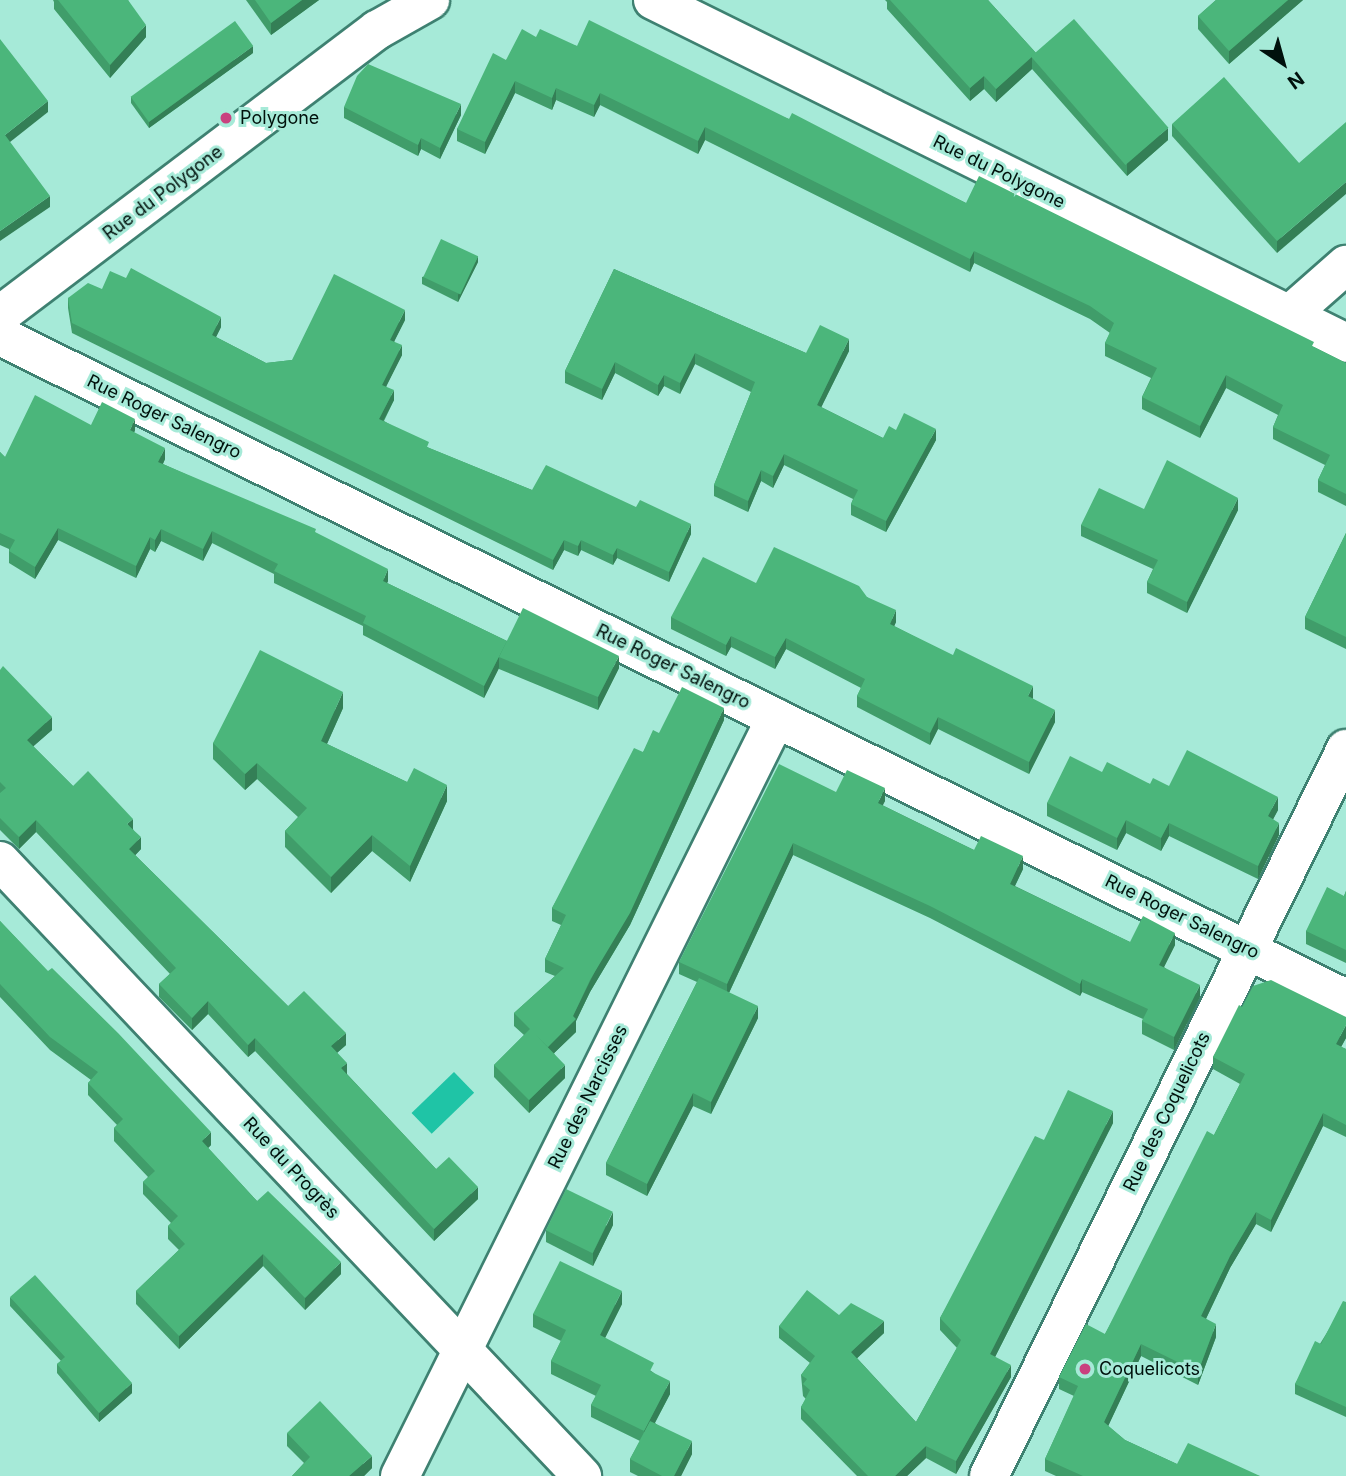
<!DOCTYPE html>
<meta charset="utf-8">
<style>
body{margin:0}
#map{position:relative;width:1346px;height:1476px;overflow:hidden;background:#a6ead8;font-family:Inter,sans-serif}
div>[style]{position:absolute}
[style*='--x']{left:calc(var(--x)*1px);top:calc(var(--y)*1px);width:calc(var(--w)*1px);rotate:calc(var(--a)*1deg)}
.water>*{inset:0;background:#1fc4a6;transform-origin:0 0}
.roads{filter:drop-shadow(2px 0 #3e8171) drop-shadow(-2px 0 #3e8171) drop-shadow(0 2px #3e8171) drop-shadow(0 -2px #3e8171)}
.minor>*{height:38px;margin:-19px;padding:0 19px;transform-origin:19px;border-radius:19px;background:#fff}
.wall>*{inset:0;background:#409d6a}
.shaded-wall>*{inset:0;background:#347f56}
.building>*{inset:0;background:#4bb67b;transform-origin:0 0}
.dots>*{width:19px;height:19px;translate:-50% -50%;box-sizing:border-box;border:4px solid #a6ead8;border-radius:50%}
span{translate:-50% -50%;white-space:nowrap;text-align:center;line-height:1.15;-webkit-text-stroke:6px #a6ead8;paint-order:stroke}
.poi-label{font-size:18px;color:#00110c}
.left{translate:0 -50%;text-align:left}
.street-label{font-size:18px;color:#00110c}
.north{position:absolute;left:1248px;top:28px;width:70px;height:70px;-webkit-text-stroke:5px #a6ead8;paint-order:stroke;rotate:144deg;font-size:19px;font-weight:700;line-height:28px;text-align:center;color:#00110c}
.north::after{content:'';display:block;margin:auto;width:24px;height:32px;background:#00110c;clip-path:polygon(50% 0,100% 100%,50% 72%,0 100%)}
</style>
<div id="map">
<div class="water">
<div style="left:454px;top:1072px;width:29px;height:59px;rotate:46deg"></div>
</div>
<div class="roads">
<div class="minor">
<div style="--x:653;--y:0;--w:773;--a:26.33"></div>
<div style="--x:0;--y:315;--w:473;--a:-37.1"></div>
<div style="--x:377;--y:30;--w:61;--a:-29.5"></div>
<div style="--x:1289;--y:315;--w:76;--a:-41.3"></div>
<div style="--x:0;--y:336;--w:1500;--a:26.22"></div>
<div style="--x:0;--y:861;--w:847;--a:46.58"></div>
<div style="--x:400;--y:1476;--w:846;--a:-63.62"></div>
<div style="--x:989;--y:1476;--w:810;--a:-63.85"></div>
</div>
</div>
<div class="wall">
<div style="clip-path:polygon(53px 0,128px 0,146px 37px,110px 78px,54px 9px,54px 2px)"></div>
<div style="clip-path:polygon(246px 0,319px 0,271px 35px)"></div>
<div style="clip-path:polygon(885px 0,988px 0,1036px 53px,1168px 140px,1127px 176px,1032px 69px,996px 102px,984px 89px,970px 101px,887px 9px,887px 2px)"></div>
<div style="clip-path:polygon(1216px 0,1303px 0,1229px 64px,1198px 29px,1198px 16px)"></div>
<div style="clip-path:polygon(536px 37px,577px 46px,789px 119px,966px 203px,1314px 347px,1346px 363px,1346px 506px,1318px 492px,1318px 480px,1325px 465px,1273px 439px,1273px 427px,1278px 415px,1226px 388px,1200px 438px,1142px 409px,1142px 397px,1151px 378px,1105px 356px,1105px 343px,1110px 333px,1090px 319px,974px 263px,970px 272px,705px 140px,698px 154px,600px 105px,594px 117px,556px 100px,552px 110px,515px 93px,485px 154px,457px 141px,457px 129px,506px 60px)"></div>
<div style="clip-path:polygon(253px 53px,149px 128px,131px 103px,131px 97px)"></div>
<div style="clip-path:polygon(344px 107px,461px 115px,440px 159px,421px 149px,418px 156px,344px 118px)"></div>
<div style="clip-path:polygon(1172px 124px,1299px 163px,1277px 253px,1172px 136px)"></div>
<div style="clip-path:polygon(478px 262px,458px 302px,422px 284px,422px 277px)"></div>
<div style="clip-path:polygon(614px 269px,806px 353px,849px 351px,821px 407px,883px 438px,896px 430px,936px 440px,886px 532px,851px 515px,851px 504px,853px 499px,784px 465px,773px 488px,761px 481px,748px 512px,714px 496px,714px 485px,751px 392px,695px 364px,680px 394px,664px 386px,658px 396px,615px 373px,602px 400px,565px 383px,565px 371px)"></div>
<div style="clip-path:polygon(102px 289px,221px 327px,216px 337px,266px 363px,292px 360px,405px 320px,394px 341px,402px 355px,386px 386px,394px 400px,384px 421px,429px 448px,532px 490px,691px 534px,669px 582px,617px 558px,613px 565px,581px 550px,578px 556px,564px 550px,553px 570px,72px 333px,68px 308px,68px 298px)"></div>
<div style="clip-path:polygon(91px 425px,135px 430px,134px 433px,165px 459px,163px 464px,316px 533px,388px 581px,387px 583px,507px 641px,619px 668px,598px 710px,499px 669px,499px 668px,484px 698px,363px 635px,363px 626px,274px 583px,274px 574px,212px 543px,203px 561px,161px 541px,155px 552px,150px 549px,136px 578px,58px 540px,35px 579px,9px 563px,9px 549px,0 545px,0 452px,5px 457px)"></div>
<div style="clip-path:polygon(1144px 509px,1238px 510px,1187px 613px,1147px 593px,1147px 582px,1153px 569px,1081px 536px,1081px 525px)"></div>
<div style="clip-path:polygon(1346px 533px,1346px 649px,1305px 629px,1305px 617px)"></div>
<div style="clip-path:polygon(756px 583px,867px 597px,896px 622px,894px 626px,1033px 698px,1032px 699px,1055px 722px,1029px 774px,938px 729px,930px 745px,857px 707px,857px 696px,861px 688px,786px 649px,775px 669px,731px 647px,726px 656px,671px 629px,671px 617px)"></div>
<div style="clip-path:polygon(0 670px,52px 730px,33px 746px,73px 786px,133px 829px,141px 849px,135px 855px,288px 1006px,346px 1045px,337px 1053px,347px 1074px,436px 1169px,478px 1199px,434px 1241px,255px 1051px,248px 1057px,208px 1014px,192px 1030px,159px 997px,159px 984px,170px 974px,36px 832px,19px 849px,0 830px)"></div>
<div style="clip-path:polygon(343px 708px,327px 744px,447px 801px,410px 882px,372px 851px,331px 893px,285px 847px,285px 831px,298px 817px,257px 779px,245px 790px,213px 759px,213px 743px)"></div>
<div style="clip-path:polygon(724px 720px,630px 925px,590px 992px,576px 1021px,576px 1032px,554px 1053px,565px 1078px,529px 1113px,494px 1077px,494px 1065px,524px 1035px,514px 1026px,514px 1013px,555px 976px,545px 972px,545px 959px,561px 925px,552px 921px,552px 908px,643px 752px,659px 733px)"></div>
<div style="clip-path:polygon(1102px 772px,1150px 784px,1169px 786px,1278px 810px,1273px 819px,1279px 835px,1258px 879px,1169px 836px,1161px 851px,1126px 833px,1117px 850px,1047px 816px,1047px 803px)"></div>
<div style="clip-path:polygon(836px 792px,885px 801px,882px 805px,974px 850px,1023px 869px,1015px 886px,1130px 942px,1175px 945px,1164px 967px,1200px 997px,1174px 1050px,1142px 1034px,1142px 1021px,1143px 1019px,1082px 992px,1080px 996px,930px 918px,793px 855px,729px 993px,758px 1018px,711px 1114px,693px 1106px,647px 1196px,606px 1175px,606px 1163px,697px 982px,679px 974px,679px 962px)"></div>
<div style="clip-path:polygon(1346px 891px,1346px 963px,1306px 944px,1306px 931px,1344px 896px)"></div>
<div style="clip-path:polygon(0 921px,211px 1145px,208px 1148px,257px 1201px,341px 1274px,305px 1310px,263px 1266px,179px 1349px,136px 1304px,136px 1291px,179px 1250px,168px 1239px,168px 1226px,171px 1223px,143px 1194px,143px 1182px,148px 1177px,114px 1141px,114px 1128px,117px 1125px,88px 1095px,88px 1083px,91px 1080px,50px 1050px,0 997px)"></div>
<div style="clip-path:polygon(1242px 1007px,1346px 1038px,1341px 1047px,1346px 1049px,1346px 1137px,1323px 1126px,1271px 1232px,1256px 1224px,1230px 1268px,1206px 1319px,1216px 1337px,1198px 1385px,1141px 1356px,1108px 1426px,1125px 1440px,1177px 1464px,1260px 1476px,1056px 1476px,1045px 1471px,1045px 1459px,1074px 1396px,1059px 1389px,1059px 1377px,1105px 1334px,1214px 1135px,1240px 1084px,1213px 1069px,1213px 1057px)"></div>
<div style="clip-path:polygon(1113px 1123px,995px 1357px,1011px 1377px,956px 1474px,926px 1458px,907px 1476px,857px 1476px,801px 1419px,801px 1407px,806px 1399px,803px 1396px,801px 1375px,810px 1363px,779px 1338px,779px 1326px,839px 1315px,884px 1333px,857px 1358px,916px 1422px,957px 1348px,940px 1330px,940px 1318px,1044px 1140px)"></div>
<div style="clip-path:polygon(613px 1225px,593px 1266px,546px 1242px,546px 1230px)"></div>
<div style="clip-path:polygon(10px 1297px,132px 1393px,99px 1422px,57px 1373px,57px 1364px,61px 1361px,10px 1306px)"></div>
<div style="clip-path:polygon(1346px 1302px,1346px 1417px,1295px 1394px,1295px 1384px)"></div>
<div style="clip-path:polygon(622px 1304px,605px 1338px,654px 1373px,670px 1394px,655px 1423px,692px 1454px,681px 1476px,638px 1476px,630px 1472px,630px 1459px,640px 1441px,591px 1417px,591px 1405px,596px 1396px,551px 1374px,551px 1361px,561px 1341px,533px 1327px,533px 1314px)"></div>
<div style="clip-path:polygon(287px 1433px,372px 1468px,364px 1476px,292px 1476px,304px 1463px,287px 1446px)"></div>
</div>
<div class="shaded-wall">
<div style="clip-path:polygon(302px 0,319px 0,271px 35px,271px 23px)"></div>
<div style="clip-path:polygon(1288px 0,1303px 0,1229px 64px,1229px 51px)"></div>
<div style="clip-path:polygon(146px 25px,146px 37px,110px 78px,110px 65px)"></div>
<div style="clip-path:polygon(253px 46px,253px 53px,149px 128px,149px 122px)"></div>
<div style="clip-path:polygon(1032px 57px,1032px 69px,996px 102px,996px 89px)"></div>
<div style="clip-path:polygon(984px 76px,984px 89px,970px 101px,970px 88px)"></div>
<div style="clip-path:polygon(515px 81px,515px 93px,485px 154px,485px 142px)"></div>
<div style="clip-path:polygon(556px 88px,556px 100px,552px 110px,552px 98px)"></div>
<div style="clip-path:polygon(600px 93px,600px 105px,594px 117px,594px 105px)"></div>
<div style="clip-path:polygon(48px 101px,48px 112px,5px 146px,5px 135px)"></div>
<div style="clip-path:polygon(461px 104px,461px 115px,440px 159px,440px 148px)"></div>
<div style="clip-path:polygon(705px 127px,705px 140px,698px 154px,698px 141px)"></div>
<div style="clip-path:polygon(1168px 128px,1168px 140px,1127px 176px,1127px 163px)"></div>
<div style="clip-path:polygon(421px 138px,421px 149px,418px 156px,418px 145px)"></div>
<div style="clip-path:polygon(1346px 182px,1346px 194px,1277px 253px,1277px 241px)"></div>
<div style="clip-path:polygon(50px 196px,50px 207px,0 241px,0 231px)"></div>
<div style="clip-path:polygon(974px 251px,974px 263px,970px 272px,970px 259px)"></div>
<div style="clip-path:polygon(478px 256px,478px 262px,458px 302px,458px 295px)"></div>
<div style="clip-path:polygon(405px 310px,405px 320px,390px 350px,390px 340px)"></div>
<div style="clip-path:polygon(221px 317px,221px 327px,212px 345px,212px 335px)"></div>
<div style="clip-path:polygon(849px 339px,849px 351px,817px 416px,817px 405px)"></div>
<div style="clip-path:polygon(402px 345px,402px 355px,382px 395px,382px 385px)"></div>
<div style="clip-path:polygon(695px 353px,695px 364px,680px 394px,680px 383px)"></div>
<div style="clip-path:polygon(615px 362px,615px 373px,602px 400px,602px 389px)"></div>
<div style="clip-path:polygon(664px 375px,664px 386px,658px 396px,658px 385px)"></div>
<div style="clip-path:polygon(1226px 375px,1226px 388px,1200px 438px,1200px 426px)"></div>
<div style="clip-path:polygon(394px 390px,394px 400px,379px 429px,379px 419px)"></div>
<div style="clip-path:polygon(135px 419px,135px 430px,130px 442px,130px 430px)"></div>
<div style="clip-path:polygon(936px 429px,936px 440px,886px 532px,886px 521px)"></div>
<div style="clip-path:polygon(165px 448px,165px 459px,158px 474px,158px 462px)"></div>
<div style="clip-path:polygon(784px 454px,784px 465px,773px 488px,773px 476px)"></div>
<div style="clip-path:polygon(761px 470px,761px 481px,748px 512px,748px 501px)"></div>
<div style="clip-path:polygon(1238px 498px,1238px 510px,1187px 613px,1187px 602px)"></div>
<div style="clip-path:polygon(691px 524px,691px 534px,669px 582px,669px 572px)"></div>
<div style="clip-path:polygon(58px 528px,58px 540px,35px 579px,35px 567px)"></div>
<div style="clip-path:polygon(161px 529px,161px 541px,155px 552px,155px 540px)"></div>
<div style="clip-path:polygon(212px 531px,212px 543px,203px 561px,203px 549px)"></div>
<div style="clip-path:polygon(150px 537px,150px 549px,136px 578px,136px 566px)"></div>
<div style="clip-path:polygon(564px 540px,564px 550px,553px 570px,553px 560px)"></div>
<div style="clip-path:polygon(581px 540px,581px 550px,578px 556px,578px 546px)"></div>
<div style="clip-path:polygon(617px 548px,617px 558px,613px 565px,613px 555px)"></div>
<div style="clip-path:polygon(388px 569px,388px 581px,383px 592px,383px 581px)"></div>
<div style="clip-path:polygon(896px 610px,896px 622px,890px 636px,890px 624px)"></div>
<div style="clip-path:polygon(731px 636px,731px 647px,726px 656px,726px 645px)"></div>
<div style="clip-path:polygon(786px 638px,786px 649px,775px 669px,775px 657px)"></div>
<div style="clip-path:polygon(507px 641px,499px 657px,499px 668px,484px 698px,484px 686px)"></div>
<div style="clip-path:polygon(619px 656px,619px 668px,598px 710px,598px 697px)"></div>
<div style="clip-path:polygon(1033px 686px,1033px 698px,1028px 708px,1028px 696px)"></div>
<div style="clip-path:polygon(343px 692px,343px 708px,321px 757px,321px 741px)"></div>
<div style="clip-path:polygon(724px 708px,724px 720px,630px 925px,590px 992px,576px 1021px,576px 1032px,548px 1059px,548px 1047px,573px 1016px)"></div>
<div style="clip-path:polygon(1055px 710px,1055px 722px,1029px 774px,1029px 762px)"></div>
<div style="clip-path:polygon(52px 717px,52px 730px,27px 752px,27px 740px)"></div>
<div style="clip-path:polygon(938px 717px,938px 729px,930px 745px,930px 733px)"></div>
<div style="clip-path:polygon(257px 763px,257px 779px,245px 790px,245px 774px)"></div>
<div style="clip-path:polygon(447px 785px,447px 801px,410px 882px,410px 866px)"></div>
<div style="clip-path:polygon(885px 788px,885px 801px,878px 815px,878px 803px)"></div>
<div style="clip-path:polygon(1278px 797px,1278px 810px,1268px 829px,1268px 816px)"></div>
<div style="clip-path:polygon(133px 819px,133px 831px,127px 824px)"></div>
<div style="clip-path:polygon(36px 820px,36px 832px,19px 849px,19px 837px)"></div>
<div style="clip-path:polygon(1126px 820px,1126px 833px,1117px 850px,1117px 838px)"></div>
<div style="clip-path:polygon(1169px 823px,1169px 836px,1161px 851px,1161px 838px)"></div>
<div style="clip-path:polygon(1279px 823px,1279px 835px,1258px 879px,1258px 866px)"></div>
<div style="clip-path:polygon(372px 835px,372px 851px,331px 893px,331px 877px)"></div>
<div style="clip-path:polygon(141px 837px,141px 849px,129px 862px,129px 849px)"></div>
<div style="clip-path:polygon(793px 843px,793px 855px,727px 997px,727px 984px)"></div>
<div style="clip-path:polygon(1023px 856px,1023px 869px,1010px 896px,1010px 884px)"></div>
<div style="clip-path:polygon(1175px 933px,1175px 945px,1159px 977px,1159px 965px)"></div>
<div style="clip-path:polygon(1082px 979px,1082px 992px,1080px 996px,1080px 984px)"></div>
<div style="clip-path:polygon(1200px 985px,1200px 997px,1174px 1050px,1174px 1037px)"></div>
<div style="clip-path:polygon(208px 1001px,208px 1014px,192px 1030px,192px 1018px)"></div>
<div style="clip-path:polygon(758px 1006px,758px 1018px,711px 1114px,711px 1102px)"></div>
<div style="clip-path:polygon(1346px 1025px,1346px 1038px,1336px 1056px,1336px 1044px)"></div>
<div style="clip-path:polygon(346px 1033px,346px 1045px,331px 1058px,331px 1046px)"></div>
<div style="clip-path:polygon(255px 1038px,255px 1051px,248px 1057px,248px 1045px)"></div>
<div style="clip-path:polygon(347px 1063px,347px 1075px,341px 1068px)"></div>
<div style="clip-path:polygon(565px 1065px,565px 1078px,529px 1113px,529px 1100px)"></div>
<div style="clip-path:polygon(693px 1093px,693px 1106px,647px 1196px,647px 1184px)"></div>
<div style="clip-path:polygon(1113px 1111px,1113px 1123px,990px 1367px,990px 1354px)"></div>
<div style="clip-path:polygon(1323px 1113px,1323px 1126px,1271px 1232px,1271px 1220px)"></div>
<div style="clip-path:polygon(211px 1132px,211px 1145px,202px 1154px,202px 1141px)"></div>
<div style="clip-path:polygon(478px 1187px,478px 1199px,434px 1241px,434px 1229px)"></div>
<div style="clip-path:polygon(613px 1212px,613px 1225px,593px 1266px,593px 1253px)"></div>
<div style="clip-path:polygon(1256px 1212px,1256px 1224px,1230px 1268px,1201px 1329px,1201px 1316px,1230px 1256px)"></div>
<div style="clip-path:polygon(263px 1254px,263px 1266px,179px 1349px,179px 1336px)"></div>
<div style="clip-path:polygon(341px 1262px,341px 1274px,305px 1310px,305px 1298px)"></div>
<div style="clip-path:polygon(622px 1291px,622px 1304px,600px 1348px,600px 1335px)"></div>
<div style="clip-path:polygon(884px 1321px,884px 1333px,851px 1364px,851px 1352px)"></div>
<div style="clip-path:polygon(1216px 1324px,1216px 1337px,1198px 1385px,1198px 1372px)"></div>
<div style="clip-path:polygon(1141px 1344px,1141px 1356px,1104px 1435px,1104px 1422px)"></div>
<div style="clip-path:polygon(1011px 1365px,1011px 1377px,956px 1474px,956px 1461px)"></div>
<div style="clip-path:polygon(670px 1381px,670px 1394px,644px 1443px,644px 1431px)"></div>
<div style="clip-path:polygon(132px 1383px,132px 1393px,99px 1422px,99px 1413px)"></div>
<div style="clip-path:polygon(692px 1441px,692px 1454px,681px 1476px,674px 1476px)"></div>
<div style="clip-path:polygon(926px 1446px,926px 1458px,907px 1476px,895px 1476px)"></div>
<div style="clip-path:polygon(372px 1456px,372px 1468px,364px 1476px,349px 1476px)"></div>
</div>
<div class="building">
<div style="clip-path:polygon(58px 0,128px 0,146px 25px,110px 65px)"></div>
<div style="clip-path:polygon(255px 0,302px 0,271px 23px)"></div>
<div style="clip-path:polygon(890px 0,988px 0,1036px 53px,996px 89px,984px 76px,970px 88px)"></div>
<div style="clip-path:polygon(1216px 0,1288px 0,1229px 51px,1198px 16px)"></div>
<div style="left:1074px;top:19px;width:144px;height:57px;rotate:49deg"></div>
<div style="clip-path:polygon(589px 20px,789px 119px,792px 113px,966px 203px,979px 176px,1314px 342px,1312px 346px,1346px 363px,1346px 494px,1318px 480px,1330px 455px,1273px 427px,1283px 405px,1226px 375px,1200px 426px,1142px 397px,1157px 368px,1105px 343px,1114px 323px,1090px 306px,974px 251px,970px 259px,705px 127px,698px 141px,600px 93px,594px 105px,556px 88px,552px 98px,515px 81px,485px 142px,457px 129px,493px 53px,506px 60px,522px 29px,536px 37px,540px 29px,577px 46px)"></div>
<div style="left:235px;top:21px;width:31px;height:129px;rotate:54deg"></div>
<div style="clip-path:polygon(0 39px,48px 101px,5px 135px,50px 196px,0 231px)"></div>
<div style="clip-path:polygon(368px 64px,461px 104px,440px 148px,421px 138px,418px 145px,344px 107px,357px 76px)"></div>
<div style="clip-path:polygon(1224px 77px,1299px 163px,1346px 122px,1346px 182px,1277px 241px,1172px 124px)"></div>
<div style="left:441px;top:239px;width:41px;height:42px;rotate:25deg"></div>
<div style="clip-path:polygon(131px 268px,221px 317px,212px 335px,266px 363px,292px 360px,334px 274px,405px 310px,390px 340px,402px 345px,382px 385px,394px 390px,379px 419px,429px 442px,427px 447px,532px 490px,546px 465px,636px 507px,640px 500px,691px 524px,669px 572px,617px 548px,613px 555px,581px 540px,578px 546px,564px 540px,553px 560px,72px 323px,68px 298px,88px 283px,102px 289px,110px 271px,126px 278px)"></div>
<div style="clip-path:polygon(614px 269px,806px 353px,820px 325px,849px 339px,817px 405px,883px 438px,889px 426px,896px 430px,904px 413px,936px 429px,886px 521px,851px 504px,858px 490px,784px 454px,773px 476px,761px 470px,748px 501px,714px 485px,755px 382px,695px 353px,680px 383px,664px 375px,658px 385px,615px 362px,602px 389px,565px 371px)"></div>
<div style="clip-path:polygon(35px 395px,91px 425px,102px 402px,135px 419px,130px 430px,165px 448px,158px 462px,316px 529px,315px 532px,388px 569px,383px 581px,507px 641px,484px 686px,363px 623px,366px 616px,274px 571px,278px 564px,212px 531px,203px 549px,161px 529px,155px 540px,150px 537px,136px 566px,58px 528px,35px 567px,9px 551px,15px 540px,0 533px,0 452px,5px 457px)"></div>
<div style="clip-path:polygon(1167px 460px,1238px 498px,1187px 602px,1147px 582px,1158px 560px,1081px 525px,1099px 488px,1144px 509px)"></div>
<div style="clip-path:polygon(1346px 533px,1346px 637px,1305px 617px)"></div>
<div style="clip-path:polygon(774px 547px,859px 586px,867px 597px,896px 610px,890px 624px,953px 655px,956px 648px,1033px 686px,1028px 696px,1055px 710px,1029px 762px,938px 717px,930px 733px,857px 696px,865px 679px,786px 638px,775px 657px,731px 636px,726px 645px,671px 617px,703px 557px,756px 583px)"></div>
<div style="clip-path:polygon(523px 608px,619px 656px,598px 697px,499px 657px)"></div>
<div style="clip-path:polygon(260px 650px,343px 692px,321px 741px,407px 782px,414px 768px,447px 785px,410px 866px,372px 835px,331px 877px,285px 831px,307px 808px,257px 763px,245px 774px,213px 743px)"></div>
<div style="clip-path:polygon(3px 666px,52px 717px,27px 740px,73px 786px,88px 771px,133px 819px,127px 824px,141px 837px,129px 849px,288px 1006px,304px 991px,346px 1033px,331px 1046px,347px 1063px,341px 1068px,436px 1169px,449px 1157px,478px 1187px,434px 1229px,255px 1038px,248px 1045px,208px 1001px,192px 1018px,159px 984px,176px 968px,36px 820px,19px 837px,0 818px,0 793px,6px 788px,0 782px,0 670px)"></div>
<div style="clip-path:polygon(682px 687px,724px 708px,630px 913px,590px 980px,573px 1016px,576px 1019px,548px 1047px,534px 1033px,565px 1065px,529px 1100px,494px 1065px,530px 1029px,514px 1013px,564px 968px,545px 959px,566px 915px,552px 908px,634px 748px,643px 752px,653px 730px,659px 733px)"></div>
<div style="clip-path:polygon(1187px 750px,1278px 797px,1268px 816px,1279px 823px,1258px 866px,1169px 823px,1161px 838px,1126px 820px,1117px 838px,1047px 803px,1070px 756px,1102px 772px,1107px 762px,1150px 784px,1153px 778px,1169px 786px)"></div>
<div style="clip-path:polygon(779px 764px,836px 792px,847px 770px,885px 788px,878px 803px,910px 819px,974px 850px,981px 836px,1023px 856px,1010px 884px,1130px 942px,1143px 916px,1175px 933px,1159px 965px,1200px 985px,1174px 1037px,1142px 1021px,1148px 1009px,1082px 979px,1080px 984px,930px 906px,793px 843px,727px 984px,679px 962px)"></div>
<div style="clip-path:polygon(1327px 887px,1344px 896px,1346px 891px,1346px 950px,1306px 931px)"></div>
<div style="clip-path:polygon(0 921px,48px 971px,52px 968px,118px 1033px,211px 1132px,202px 1141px,257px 1201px,268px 1191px,341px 1262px,305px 1298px,263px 1254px,179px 1336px,136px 1291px,185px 1244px,168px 1226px,178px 1216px,143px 1182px,155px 1171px,114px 1128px,123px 1119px,88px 1083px,98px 1072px,50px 1037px,0 984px)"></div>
<div style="clip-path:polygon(699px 978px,758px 1006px,711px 1102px,693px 1093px,647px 1184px,606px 1163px)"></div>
<div style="clip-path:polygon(1271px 980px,1346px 1017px,1346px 1025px,1336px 1044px,1346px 1049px,1346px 1125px,1323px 1113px,1271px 1220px,1256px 1212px,1230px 1256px,1201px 1316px,1216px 1324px,1198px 1372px,1141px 1344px,1104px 1422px,1125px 1440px,1177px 1464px,1188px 1443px,1260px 1476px,1083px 1476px,1045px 1459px,1078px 1386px,1059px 1377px,1086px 1324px,1105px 1334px,1207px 1131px,1214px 1135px,1245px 1074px,1213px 1057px,1239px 1005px,1242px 1007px,1253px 986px)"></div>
<div style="clip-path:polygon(1068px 1090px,1113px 1111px,990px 1354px,1011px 1365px,956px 1461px,926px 1446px,895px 1476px,868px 1476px,801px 1407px,810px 1390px,803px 1384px,807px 1379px,801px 1375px,815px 1356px,779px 1326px,807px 1290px,839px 1315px,851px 1303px,884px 1321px,851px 1352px,916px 1422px,961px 1340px,940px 1318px,1035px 1136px,1044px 1140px)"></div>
<div style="left:566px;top:1189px;width:52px;height:46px;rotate:26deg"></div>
<div style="clip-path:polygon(560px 1261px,622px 1291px,600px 1335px,654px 1363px,650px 1371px,670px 1381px,644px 1431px,591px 1405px,601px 1385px,551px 1361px,566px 1330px,533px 1314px)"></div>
<div style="clip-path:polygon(35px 1275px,132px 1383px,99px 1413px,57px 1364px,65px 1357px,10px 1297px)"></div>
<div style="clip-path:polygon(1343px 1301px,1346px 1302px,1346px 1407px,1295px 1384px,1315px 1341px,1321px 1344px)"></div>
<div style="clip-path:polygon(320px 1401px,372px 1456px,349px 1476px,292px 1476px,310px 1457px,287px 1433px)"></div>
<div style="clip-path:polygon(650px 1421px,692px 1441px,674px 1476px,662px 1476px,630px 1459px)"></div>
</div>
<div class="dots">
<div style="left:226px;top:118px;background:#c9417f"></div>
<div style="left:1085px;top:1369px;background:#c9417f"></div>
</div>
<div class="poi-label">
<span class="left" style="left:240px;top:118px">Polygone</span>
<span class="left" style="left:1099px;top:1369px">Coquelicots</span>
</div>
<div class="street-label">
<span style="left:999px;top:172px;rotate:26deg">Rue du Polygone</span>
<span style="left:163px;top:193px;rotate:-37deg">Rue du Polygone</span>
<span style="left:164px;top:417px;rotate:26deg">Rue Roger Salengro</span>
<span style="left:673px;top:667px;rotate:26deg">Rue Roger Salengro</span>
<span style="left:1182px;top:917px;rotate:26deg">Rue Roger Salengro</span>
<span style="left:588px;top:1097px;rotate:-64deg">Rue des Narcisses</span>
<span style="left:1167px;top:1112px;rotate:-64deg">Rue des Coquelicots</span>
<span style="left:291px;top:1168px;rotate:47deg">Rue du Progrès</span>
</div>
<div class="north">N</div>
</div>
